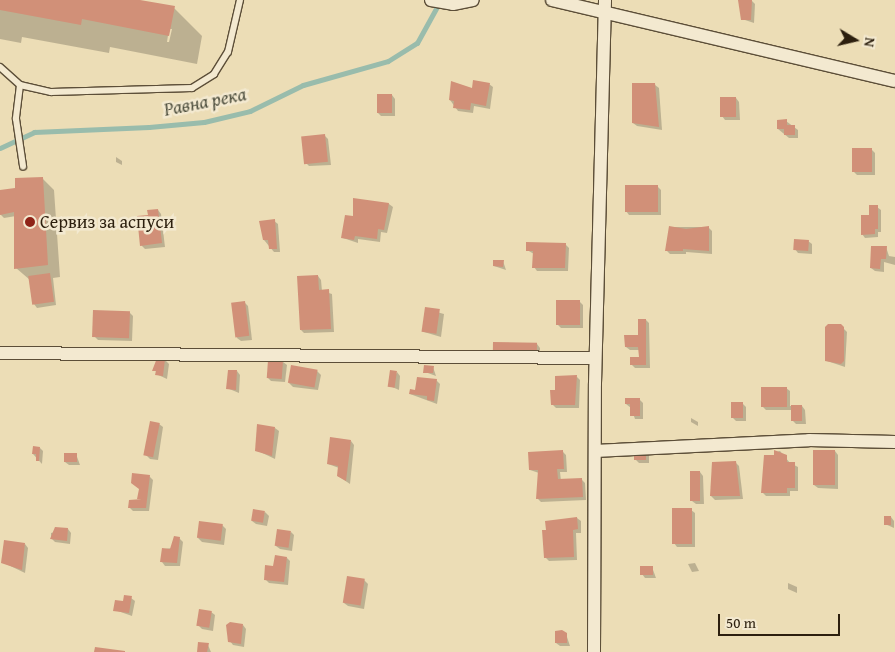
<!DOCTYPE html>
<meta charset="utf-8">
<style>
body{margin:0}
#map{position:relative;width:895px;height:652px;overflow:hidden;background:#ecddb6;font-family:"Gentium Book Plus",serif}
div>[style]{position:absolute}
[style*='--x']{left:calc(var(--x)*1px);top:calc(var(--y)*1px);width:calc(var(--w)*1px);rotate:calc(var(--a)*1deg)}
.shadow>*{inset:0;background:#0003}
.stream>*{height:5px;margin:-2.5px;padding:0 2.5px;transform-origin:2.5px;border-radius:2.5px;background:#99bcac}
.building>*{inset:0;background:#d19078;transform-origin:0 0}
.roads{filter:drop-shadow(1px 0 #5c4e38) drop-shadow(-1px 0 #5c4e38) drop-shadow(0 1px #5c4e38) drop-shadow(0 -1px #5c4e38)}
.lane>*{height:6px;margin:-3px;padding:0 3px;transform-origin:3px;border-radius:3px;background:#f3e9d0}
.street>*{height:12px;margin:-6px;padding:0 6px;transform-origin:6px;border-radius:6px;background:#f3e9d0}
.dots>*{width:14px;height:14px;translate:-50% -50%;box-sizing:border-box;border:2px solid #f3e9d0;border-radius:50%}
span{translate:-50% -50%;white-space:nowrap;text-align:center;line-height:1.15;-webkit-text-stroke:5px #f3e9d0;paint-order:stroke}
.poi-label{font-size:18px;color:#2c1f0e}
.left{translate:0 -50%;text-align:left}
.water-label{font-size:19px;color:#4d4e3d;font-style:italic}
.north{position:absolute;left:830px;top:15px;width:50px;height:50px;-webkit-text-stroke:4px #f3e9d0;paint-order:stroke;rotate:99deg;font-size:14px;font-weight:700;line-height:20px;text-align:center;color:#2c1f0e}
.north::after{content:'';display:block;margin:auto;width:18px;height:22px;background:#2c1f0e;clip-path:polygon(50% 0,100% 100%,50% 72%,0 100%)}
.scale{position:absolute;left:718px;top:614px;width:122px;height:22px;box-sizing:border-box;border:2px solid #2c1f0e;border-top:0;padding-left:6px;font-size:15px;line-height:18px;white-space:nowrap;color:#2c1f0e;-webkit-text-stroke:4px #f3e9d0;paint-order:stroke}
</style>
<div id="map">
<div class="shadow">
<div style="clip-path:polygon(evenodd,0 0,129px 0,174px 8px,202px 36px,197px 64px,110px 47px,109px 53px,22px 37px,21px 43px,0 39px,0 0,169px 29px,172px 29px,169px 42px,167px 42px,169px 29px)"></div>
<div style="clip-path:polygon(739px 0,751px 0,755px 4px,754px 23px,742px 19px)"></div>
<div style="clip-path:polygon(489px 84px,493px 87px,490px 109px,474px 106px,473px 113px,458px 111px,450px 100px)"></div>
<div style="clip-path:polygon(655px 85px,659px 88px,662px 130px,637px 126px,633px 123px)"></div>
<div style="clip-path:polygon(392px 95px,395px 99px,395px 116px,381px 116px,378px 113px)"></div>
<div style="clip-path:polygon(736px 98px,739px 102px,740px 120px,725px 120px,722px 116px)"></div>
<div style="clip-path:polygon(786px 121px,798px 130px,798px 138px,789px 138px,778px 129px)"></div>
<div style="clip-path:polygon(324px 135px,328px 139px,331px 165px,309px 166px,306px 163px)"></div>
<div style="clip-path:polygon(871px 149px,875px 153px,875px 175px,857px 175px,853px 171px)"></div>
<div style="clip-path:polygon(116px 157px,122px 161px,122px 165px,116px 162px)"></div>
<div style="clip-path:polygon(42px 178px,54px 190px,60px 277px,53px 278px,56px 305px,37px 308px,34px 304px,30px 280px,16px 268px,16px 216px,4px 218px,0 214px,0 191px,16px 191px)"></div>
<div style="clip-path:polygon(657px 186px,661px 190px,661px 215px,629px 215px,626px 211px)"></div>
<div style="clip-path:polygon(355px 199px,389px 204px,393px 207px,387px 233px,381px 232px,380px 242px,358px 239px,358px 243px,343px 238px,355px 218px)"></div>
<div style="clip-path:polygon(877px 207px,881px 210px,881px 232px,878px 232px,878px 237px,865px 238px,862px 234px)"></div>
<div style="clip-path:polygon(158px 210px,161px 214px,165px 247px,145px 249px,141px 245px,149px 216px)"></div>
<div style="clip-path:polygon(274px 221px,278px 224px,280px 252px,274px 252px,264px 240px)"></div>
<div style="clip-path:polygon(670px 227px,708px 227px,712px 231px,712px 254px,686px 252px,686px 254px,670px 254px,667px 251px)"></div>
<div style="clip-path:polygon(808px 241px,812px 244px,812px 254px,798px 253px,795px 249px)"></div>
<div style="clip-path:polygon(565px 244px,569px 248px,568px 271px,537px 271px,534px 267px,534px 254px,527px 250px)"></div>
<div style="clip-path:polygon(886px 247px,889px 256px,895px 257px,895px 265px,884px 262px,884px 272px,875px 271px,871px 268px)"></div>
<div style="clip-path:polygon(503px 261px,506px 270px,494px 266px)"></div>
<div style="clip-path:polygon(318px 276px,321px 280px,322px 291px,332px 294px,334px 332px,304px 333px,301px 330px)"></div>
<div style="clip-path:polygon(579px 301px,583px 305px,583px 328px,561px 328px,557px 324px)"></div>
<div style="clip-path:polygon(244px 302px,248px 306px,252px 340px,241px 341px,237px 338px)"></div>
<div style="clip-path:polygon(426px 309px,444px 314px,441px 337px,424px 332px)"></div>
<div style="clip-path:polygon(129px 312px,133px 316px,132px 341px,98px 340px,94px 336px)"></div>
<div style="clip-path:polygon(646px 320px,649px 323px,650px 368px,635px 368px,631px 364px,640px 358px,640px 350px,630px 350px,626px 347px,639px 336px)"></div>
<div style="clip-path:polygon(840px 325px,847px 332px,845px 367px,827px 361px)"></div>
<div style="clip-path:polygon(537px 344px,540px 348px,540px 359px,498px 358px)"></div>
<div style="clip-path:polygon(165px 360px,169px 364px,167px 379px,156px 374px,155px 364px)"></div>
<div style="clip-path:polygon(283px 362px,287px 365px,285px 382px,271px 381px,268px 378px)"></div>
<div style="clip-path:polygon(433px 367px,436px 376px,425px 372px)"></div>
<div style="clip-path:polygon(237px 371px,240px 375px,239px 393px,227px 388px)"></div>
<div style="clip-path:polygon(317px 371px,321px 375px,318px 390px,293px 387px,289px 383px)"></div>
<div style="clip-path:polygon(397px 372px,400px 376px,399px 390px,390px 386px)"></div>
<div style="clip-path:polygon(577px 377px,580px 380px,579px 408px,556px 408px,552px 404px,556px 391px)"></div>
<div style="clip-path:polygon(436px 380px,440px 384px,437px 404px,410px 394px)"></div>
<div style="clip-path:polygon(786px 388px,790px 391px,790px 406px,802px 406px,805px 410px,806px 424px,796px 424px,792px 420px,792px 410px,766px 410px,763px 407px)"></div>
<div style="clip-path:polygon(639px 399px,643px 403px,643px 419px,635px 419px,631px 408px,626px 404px)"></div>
<div style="clip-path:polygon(742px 403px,746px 407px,746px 421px,736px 421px,732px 417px)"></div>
<div style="clip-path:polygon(691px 418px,698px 422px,698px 426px,691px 422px)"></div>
<div style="clip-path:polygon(159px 424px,163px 427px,158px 460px,150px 459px,146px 455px)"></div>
<div style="clip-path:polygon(275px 428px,279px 431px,275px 459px,256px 450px)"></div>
<div style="clip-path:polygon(351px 441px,354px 445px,350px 484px,338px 476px,339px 468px,328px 464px)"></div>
<div style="clip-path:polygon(40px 448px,43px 451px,42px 464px,33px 454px)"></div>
<div style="clip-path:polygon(649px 449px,649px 463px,639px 463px,636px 460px)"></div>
<div style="clip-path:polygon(780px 451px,790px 463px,798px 467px,798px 491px,790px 491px,790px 496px,766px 496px,762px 492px,775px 452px)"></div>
<div style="clip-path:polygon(835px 451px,838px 455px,838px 489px,818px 488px,814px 485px)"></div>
<div style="clip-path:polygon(563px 452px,566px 455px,567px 472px,560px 472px,561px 481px,581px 479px,585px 483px,586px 500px,541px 502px,538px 499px,539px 473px,530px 470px)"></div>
<div style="clip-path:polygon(76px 454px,80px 465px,69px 465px,65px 462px)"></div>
<div style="clip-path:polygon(736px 463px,739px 466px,743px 499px,715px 500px,711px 496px)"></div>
<div style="clip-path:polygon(700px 472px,703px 476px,704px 504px,696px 504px,692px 501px)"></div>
<div style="clip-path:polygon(149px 476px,153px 480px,149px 511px,133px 511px,129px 507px,141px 501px,140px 489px,132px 483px)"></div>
<div style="clip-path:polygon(691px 510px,695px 513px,695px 547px,677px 547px,674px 543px)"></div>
<div style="clip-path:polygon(265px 512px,269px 516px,267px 526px,256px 524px,252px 521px)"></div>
<div style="clip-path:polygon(891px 517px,894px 521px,894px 528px,885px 524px)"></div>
<div style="clip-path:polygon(577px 518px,581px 521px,581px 533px,576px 533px,577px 560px,549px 561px,545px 557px)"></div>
<div style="clip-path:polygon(222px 525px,226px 529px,224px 545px,202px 542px,198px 538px)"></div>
<div style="clip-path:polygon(68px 529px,71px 533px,70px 544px,55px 542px,51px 538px,51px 533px)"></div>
<div style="clip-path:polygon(291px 532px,294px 535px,292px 551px,280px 549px,276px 546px)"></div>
<div style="clip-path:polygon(179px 538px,183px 542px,180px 566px,165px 566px,162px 562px,163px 549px,173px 548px)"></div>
<div style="clip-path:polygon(25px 544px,28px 548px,25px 573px,2px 562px)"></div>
<div style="clip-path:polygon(287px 558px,290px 561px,288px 585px,269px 583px,265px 579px)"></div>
<div style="clip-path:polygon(695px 563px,699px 571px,692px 572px,688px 564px)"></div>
<div style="clip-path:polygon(652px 567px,656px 578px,645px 578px,642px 574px)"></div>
<div style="clip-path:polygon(364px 580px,368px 584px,364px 609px,348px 606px,344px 603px)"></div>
<div style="clip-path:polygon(788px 583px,797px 587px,797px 593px,788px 589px)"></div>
<div style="clip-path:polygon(131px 598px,135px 601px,132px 616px,115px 610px)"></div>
<div style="clip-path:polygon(211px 612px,215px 615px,213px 631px,202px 629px,199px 626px)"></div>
<div style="clip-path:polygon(243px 625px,246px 629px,244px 647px,233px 645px,230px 641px)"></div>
<div style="clip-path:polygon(566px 634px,570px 646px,560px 646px,556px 643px)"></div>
<div style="clip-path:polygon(208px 645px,211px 652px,198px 652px)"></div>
</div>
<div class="stream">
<div style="--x:0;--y:148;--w:38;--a:-25"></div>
<div style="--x:34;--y:132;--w:115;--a:-2.5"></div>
<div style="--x:149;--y:127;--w:55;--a:-5.2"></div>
<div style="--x:204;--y:122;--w:47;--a:-13.4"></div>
<div style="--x:250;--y:111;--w:59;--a:-26.1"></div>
<div style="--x:303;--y:85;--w:88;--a:-15.8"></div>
<div style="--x:388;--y:61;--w:34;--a:-32"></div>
<div style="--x:417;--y:43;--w:46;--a:-61.2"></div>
</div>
<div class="building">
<div style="clip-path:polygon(0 0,140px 0,175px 6px,169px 36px,82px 19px,81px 25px,0 10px)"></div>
<div style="clip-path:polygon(738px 0,752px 0,751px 20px,741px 20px)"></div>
<div style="clip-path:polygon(473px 80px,490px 83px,486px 106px,471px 103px,470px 110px,453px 108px,454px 101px,449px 100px,451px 81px,472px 88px)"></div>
<div style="clip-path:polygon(632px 83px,655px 83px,659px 127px,632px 123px)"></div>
<div style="left:377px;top:94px;width:15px;height:19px"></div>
<div style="left:720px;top:97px;width:16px;height:20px"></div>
<div style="clip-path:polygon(787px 119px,787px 125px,795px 125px,795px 135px,784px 135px,784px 129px,777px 129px,777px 120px)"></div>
<div style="left:325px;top:134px;width:28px;height:24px;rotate:84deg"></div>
<div style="left:852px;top:148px;width:20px;height:24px"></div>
<div style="clip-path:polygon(43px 177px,48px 265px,14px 269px,14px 212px,0 215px,0 190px,15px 188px,15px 178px)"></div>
<div style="left:625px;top:185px;width:33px;height:27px"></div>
<div style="clip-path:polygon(353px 198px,389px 203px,384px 230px,378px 229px,377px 239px,355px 236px,354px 240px,341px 238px,345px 215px,353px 216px)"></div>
<div style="clip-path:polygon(869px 205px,878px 205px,878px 229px,875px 229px,875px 234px,861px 235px,861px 215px,869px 215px)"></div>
<div style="clip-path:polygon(158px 209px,162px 243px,140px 246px,137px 216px,148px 215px,147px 210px)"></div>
<div style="clip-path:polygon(275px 219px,277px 249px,269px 249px,268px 240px,263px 240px,259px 221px)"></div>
<div style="clip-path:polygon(669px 226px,686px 229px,709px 226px,709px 251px,683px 249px,683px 251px,665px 251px)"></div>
<div style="left:794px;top:239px;width:15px;height:11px;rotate:4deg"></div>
<div style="clip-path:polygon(526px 242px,566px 243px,565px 268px,532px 268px,533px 251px,526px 251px)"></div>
<div style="clip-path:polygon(871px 246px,887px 246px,886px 259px,881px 259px,880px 269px,870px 268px)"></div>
<div style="clip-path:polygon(493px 260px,504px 260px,503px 267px,493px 266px)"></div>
<div style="left:50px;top:273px;width:29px;height:22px;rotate:82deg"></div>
<div style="clip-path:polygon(318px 275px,319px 290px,329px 289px,331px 329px,300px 330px,297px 276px)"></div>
<div style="left:556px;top:300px;width:24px;height:25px"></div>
<div style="left:245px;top:301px;width:35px;height:14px;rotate:83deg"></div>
<div style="left:425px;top:307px;width:15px;height:25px;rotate:8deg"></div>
<div style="left:93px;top:310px;width:37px;height:27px;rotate:2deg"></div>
<div style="clip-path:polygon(638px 319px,646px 319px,646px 365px,630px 365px,630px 357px,639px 357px,638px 347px,625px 347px,624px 335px,638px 335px)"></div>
<div style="clip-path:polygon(828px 324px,841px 324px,844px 327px,844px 361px,841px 364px,825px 361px,825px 327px)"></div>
<div style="left:493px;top:342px;width:44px;height:13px;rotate:1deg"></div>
<div style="clip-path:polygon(157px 358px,165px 359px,163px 376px,155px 375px,156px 371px,152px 371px)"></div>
<div style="left:268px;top:360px;width:15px;height:18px;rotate:4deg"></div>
<div style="left:291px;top:365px;width:27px;height:18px;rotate:10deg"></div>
<div style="clip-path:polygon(424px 365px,434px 366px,433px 373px,423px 373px)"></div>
<div style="clip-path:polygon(228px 370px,237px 370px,236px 390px,226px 389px)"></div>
<div style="left:390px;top:370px;width:7px;height:17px;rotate:8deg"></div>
<div style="clip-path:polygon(577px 375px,575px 405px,551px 405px,550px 390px,555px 390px,555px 376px)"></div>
<div style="clip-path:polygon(417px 377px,437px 379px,434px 401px,427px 400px,427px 396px,409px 394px,410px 389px,415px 390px)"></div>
<div style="left:761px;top:387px;width:26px;height:20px"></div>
<div style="clip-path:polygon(625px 398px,640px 398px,640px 416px,630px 416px,630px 404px,625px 404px)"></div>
<div style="left:731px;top:402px;width:12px;height:16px"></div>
<div style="left:791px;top:405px;width:11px;height:16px"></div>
<div style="left:150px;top:421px;width:10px;height:35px;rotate:11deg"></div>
<div style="clip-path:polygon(257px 424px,275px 427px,272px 456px,255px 451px)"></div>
<div style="clip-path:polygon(330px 437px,351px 440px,346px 481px,337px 476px,338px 466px,327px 464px)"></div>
<div style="left:646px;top:444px;width:16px;height:12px;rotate:90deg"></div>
<div style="clip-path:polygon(33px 446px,40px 447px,39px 461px,36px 461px,36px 454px,32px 454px)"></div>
<div style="clip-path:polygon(563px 450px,564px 469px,557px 469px,558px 479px,582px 478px,583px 497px,536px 499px,538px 470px,529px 470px,528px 452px)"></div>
<div style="clip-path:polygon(774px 450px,787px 455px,787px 462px,795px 462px,795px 488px,787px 488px,787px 493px,761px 493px,764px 455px,774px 455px)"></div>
<div style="left:813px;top:450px;width:22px;height:35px"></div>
<div style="left:64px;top:453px;width:13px;height:9px"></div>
<div style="clip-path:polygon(736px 461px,740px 496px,710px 496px,712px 462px)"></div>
<div style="left:690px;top:471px;width:10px;height:30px"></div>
<div style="clip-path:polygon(132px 473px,150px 475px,146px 508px,128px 508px,129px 500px,142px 499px,137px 499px,139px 489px,131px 483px)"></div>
<div style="left:672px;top:508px;width:20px;height:36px"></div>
<div style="left:253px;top:509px;width:12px;height:12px;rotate:9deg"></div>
<div style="left:884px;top:516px;width:7px;height:9px"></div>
<div style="clip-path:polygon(577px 517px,578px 529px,573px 530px,574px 557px,544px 558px,542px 530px,546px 530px,545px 521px)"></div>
<div style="left:199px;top:521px;width:24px;height:17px;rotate:7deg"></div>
<div style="clip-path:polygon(55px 527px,68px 528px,67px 541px,50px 539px)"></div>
<div style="left:277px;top:529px;width:14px;height:17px;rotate:8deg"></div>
<div style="clip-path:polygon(174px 536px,180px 537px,177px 563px,160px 562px,162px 548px,170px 549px)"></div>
<div style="clip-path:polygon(4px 540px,25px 543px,22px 570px,1px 563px)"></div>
<div style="clip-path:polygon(275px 555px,287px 557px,284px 582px,264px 580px,265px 565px,273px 566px)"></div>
<div style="left:640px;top:566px;width:13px;height:9px"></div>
<div style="left:347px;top:576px;width:18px;height:27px;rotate:9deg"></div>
<div style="clip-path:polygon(124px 595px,132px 596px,129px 613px,113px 611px,115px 600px,123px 601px)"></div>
<div style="left:199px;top:609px;width:13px;height:17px;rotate:9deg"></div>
<div style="clip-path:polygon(230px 622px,243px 624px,241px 644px,228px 642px,226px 625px)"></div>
<div style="clip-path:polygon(562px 630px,567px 633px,567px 643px,555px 643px,555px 631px)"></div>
<div style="clip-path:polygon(198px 642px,209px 643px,207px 652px,197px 652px)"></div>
<div style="clip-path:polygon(95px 647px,125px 651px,125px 652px,94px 652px)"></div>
</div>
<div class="roads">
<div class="lane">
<div style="--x:0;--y:67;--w:27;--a:42"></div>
<div style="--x:20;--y:85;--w:32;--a:13"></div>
<div style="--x:51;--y:92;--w:141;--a:-1.6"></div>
<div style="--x:192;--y:88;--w:26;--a:-32"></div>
<div style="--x:214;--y:74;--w:26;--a:-58"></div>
<div style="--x:228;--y:52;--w:53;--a:-77"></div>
<div style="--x:20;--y:85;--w:34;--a:97"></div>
<div style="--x:16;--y:119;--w:48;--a:81.5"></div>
</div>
<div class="street">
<div style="--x:431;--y:0;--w:22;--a:10"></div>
<div style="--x:453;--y:4;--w:20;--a:-11"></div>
<div style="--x:552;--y:0;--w:352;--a:13.3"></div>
<div style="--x:0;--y:353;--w:595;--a:0.48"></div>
<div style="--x:595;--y:451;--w:214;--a:-2.9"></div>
<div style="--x:809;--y:440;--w:86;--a:1.3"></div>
<div style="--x:594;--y:652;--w:269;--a:-89.8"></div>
<div style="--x:595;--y:383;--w:383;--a:-88.5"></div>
</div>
</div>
<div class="dots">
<div style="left:30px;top:222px;background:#8f2418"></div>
</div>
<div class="poi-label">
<span class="left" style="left:40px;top:222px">Сервиз за аспуси</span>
</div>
<div class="water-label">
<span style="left:205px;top:102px;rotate:-11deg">Равна река</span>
</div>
<div class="north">N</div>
<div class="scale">50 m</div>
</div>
